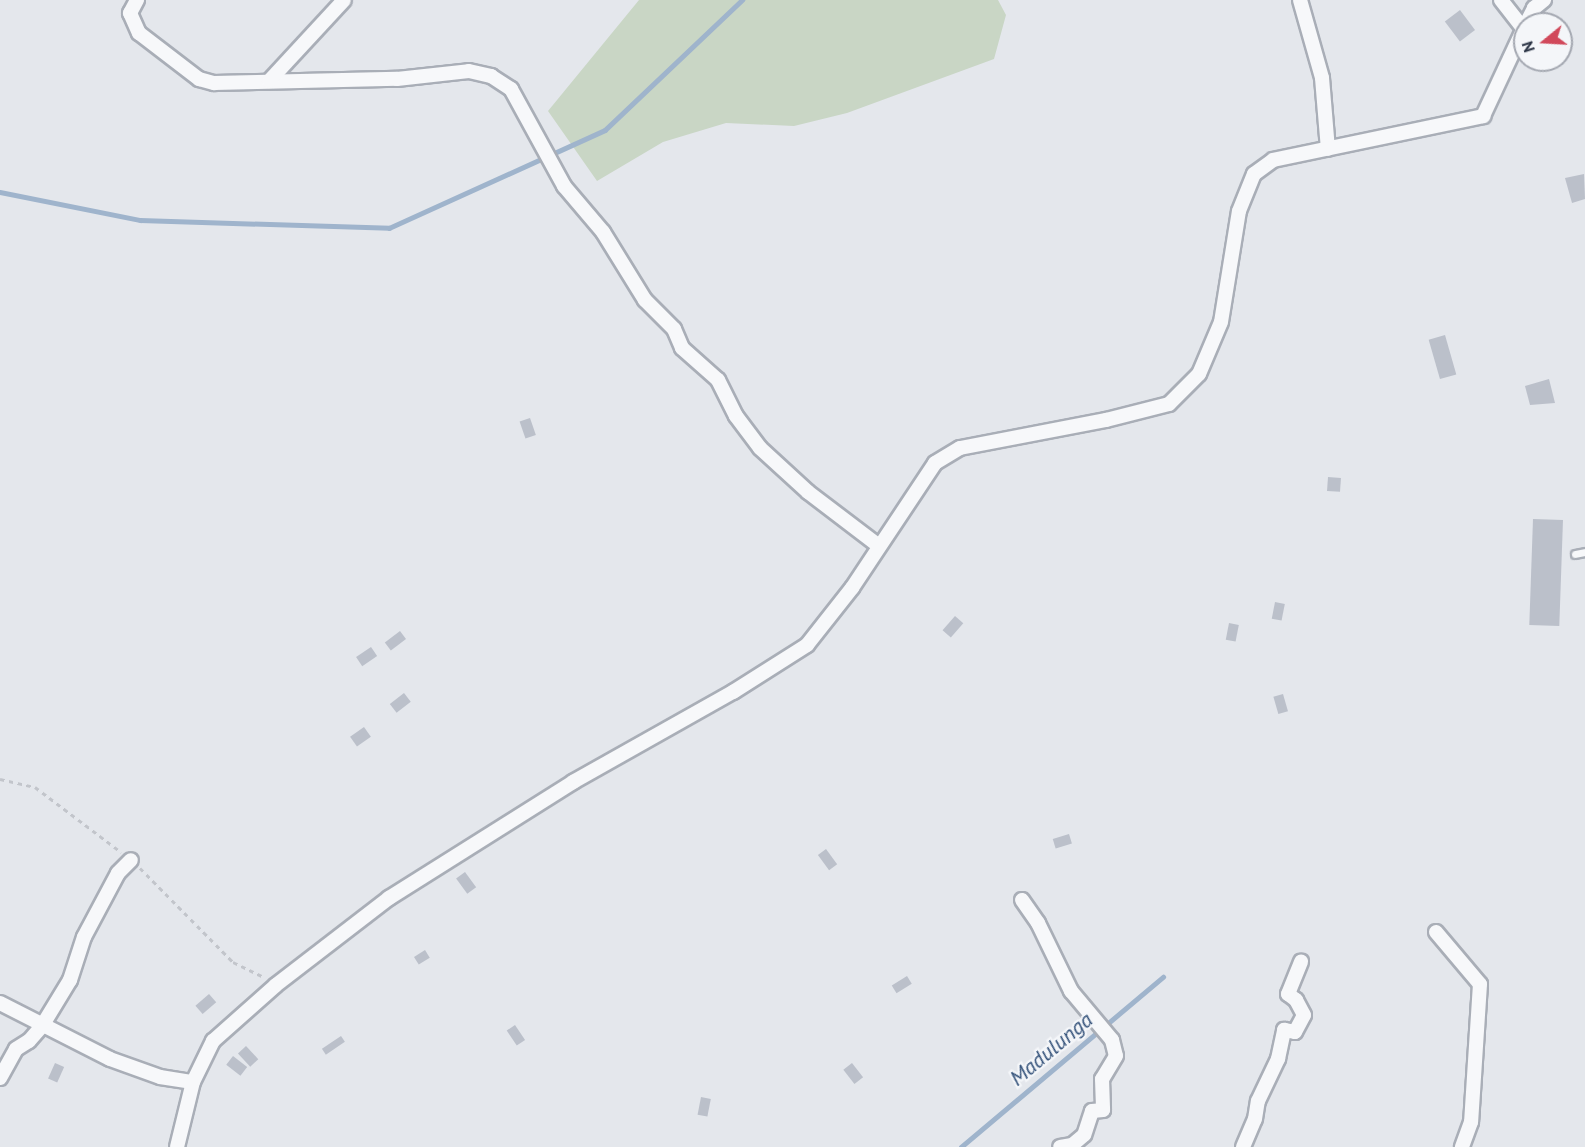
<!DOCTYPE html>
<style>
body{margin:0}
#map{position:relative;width:1585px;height:1147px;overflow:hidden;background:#e4e7ec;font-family:"PT Sans",sans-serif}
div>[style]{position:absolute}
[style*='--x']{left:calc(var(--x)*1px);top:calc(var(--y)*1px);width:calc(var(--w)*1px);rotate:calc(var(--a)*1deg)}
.green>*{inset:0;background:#c9d6c5}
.stream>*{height:4.5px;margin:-2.25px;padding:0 2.25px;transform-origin:2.25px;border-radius:2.25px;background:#9fb4cc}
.building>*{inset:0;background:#bbc0ca;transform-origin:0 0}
.path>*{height:3px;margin-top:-1.5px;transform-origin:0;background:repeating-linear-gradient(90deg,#c2c5cb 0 4.5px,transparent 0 9px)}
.roads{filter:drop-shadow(2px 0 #a9aeb7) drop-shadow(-2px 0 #a9aeb7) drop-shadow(0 2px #a9aeb7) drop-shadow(0 -2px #a9aeb7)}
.service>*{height:7px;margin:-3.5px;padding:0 3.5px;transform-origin:3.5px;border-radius:3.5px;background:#f7f8fa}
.minor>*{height:14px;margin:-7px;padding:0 7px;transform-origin:7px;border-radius:7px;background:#f7f8fa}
span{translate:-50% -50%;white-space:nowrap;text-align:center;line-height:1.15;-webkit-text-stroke:4.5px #f4f6f9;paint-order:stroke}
.water-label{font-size:22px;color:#34527a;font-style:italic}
.north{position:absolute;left:1513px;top:12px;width:60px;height:60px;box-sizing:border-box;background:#f4f6f9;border:2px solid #a4a8b1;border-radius:50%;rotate:252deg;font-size:16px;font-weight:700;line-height:24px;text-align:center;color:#2b3445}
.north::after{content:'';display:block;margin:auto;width:21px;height:27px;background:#d1495b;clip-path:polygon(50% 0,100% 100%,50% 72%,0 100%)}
</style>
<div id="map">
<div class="green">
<div style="clip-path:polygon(639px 0,998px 0,1006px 15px,994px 59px,847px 113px,794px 126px,726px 123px,663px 142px,597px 181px,548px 111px)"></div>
</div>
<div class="stream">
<div style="--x:0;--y:192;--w:143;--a:11.3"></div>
<div style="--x:140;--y:220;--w:249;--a:1.8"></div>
<div style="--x:389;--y:228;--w:237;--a:-24.4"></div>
<div style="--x:605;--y:130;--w:189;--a:-43.5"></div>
<div style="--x:961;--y:1147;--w:264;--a:-40.1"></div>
</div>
<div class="building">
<div style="left:1460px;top:10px;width:25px;height:19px;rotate:53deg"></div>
<div style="clip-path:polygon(1584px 174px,1585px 199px,1572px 203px,1565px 178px)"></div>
<div style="left:1445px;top:335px;width:41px;height:17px;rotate:74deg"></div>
<div style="clip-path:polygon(1549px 379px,1555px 403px,1530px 405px,1525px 386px)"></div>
<div style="left:530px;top:418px;width:18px;height:11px;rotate:71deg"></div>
<div style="left:1328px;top:477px;width:13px;height:14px;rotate:4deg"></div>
<div style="left:1533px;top:519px;width:30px;height:106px;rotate:2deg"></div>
<div style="left:1275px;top:602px;width:10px;height:17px;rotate:11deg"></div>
<div style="left:955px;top:616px;width:11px;height:19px;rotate:41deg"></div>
<div style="left:1229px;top:623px;width:10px;height:17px;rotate:11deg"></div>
<div style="left:400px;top:631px;width:10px;height:19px;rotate:53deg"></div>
<div style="left:371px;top:647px;width:11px;height:18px;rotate:56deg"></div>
<div style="left:404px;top:693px;width:11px;height:18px;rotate:52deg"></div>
<div style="left:1283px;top:694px;width:18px;height:10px;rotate:74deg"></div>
<div style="left:364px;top:727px;width:12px;height:17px;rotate:55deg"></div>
<div style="left:1069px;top:834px;width:10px;height:17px;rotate:73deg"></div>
<div style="left:826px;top:849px;width:19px;height:10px;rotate:54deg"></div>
<div style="left:465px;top:872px;width:19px;height:11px;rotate:54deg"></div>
<div style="left:425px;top:950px;width:9px;height:13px;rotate:58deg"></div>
<div style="left:907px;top:976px;width:9px;height:18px;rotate:58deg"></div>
<div style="left:209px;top:994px;width:11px;height:18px;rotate:49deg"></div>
<div style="left:515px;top:1025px;width:18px;height:10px;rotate:56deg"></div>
<div style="left:341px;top:1036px;width:7px;height:23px;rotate:56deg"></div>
<div style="left:246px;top:1046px;width:18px;height:11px;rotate:47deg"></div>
<div style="left:233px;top:1056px;width:18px;height:11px;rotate:38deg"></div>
<div style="left:55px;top:1063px;width:10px;height:17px;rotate:24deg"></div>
<div style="left:852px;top:1063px;width:18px;height:11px;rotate:52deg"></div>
<div style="left:701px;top:1097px;width:10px;height:18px;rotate:11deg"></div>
</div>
<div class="path">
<div style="--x:0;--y:779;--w:36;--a:13"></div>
<div style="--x:35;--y:787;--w:108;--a:37.1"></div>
<div style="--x:140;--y:868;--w:132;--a:45.3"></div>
<div style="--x:233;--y:962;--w:34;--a:26"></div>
</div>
<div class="roads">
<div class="service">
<div style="--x:1575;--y:554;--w:10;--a:-11"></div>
</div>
<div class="minor">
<div style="--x:137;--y:0;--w:15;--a:118"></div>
<div style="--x:130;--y:13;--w:22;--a:66"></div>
<div style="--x:139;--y:33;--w:76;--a:37.5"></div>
<div style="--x:199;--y:79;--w:16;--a:15"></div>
<div style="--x:214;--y:83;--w:183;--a:-1.3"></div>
<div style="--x:397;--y:79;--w:72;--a:-6.3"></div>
<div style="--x:469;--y:71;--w:23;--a:13"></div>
<div style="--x:491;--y:76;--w:24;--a:33"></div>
<div style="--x:511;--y:89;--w:111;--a:61.3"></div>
<div style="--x:564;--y:186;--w:60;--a:49.7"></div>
<div style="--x:603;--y:232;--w:80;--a:58.3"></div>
<div style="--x:645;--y:300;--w:41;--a:45"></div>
<div style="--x:674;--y:329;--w:21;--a:67"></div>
<div style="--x:682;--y:348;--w:48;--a:41.6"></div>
<div style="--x:718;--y:380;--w:40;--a:63.4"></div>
<div style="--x:736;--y:416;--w:40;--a:53"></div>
<div style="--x:760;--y:448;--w:65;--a:42.5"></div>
<div style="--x:808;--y:492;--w:89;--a:37.3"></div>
<div style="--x:1300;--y:0;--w:81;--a:74.2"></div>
<div style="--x:1322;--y:78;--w:71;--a:85.2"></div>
<div style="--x:1501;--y:0;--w:37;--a:52"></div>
<div style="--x:1526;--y:24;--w:18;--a:-63"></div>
<div style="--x:1534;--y:8;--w:13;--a:-39"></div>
<div style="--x:269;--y:81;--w:110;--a:-47.2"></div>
<div style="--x:1022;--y:900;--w:28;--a:55"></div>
<div style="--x:1038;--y:923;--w:76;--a:64.1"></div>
<div style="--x:1071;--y:991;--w:64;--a:50.1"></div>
<div style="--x:1112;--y:1040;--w:16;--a:76"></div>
<div style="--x:1116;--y:1056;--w:27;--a:121"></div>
<div style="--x:1102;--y:1079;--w:31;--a:88"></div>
<div style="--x:1103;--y:1110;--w:11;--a:175"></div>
<div style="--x:1092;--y:1111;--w:25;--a:108"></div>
<div style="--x:1084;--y:1135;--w:16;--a:140"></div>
<div style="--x:1072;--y:1145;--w:12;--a:171"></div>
<div style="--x:1436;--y:932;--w:68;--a:49.8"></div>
<div style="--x:1480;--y:984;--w:138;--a:93.7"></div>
<div style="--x:1471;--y:1122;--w:27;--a:110"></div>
<div style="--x:0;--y:1003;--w:123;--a:27"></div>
<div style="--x:110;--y:1059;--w:53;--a:19.8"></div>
<div style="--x:160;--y:1077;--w:33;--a:9"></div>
<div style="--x:0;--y:1078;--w:33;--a:-61"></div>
<div style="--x:16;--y:1049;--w:15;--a:-32"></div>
<div style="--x:29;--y:1041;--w:20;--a:-49"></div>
<div style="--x:42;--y:1026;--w:54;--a:-58.7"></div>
<div style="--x:70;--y:980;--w:45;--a:-72"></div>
<div style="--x:84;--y:937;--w:72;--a:-62"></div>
<div style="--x:118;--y:873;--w:18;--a:-45"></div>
<div style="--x:177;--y:1147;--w:67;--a:-76.2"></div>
<div style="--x:193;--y:1082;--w:46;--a:-64"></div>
<div style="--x:213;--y:1041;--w:84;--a:-41.6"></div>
<div style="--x:276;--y:985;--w:143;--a:-37.6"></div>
<div style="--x:389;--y:898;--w:218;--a:-32.2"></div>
<div style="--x:573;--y:782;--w:184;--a:-29.4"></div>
<div style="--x:733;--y:692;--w:88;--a:-32.4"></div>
<div style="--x:807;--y:645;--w:73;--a:-51.7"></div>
<div style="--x:852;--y:588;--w:150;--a:-56.4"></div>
<div style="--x:935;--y:463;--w:29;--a:-31"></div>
<div style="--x:960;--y:448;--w:149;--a:-10.9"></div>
<div style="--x:1106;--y:420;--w:65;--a:-14.3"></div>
<div style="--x:1169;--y:404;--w:42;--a:-45"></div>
<div style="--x:1199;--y:374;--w:56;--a:-67.1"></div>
<div style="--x:1221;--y:322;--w:112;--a:-80.8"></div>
<div style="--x:1239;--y:211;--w:40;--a:-68"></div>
<div style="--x:1254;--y:174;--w:24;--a:-36"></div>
<div style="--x:1273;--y:160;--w:215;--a:-11.8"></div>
<div style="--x:1483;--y:116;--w:99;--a:-65"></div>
<div style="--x:1243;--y:1147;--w:30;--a:-67"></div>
<div style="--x:1255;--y:1119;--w:18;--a:-81"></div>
<div style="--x:1258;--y:1101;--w:47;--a:-64.5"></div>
<div style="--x:1278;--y:1059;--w:30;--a:-78"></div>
<div style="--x:1284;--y:1030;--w:11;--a:10"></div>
<div style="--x:1295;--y:1032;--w:19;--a:-62"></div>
<div style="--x:1304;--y:1015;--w:17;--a:-118"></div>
<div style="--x:1296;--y:1000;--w:10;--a:-143"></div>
<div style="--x:1288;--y:994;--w:35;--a:-68"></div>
</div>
</div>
<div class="water-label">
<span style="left:1051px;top:1049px;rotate:-40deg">Madulunga</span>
</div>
<div class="north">N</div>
</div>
